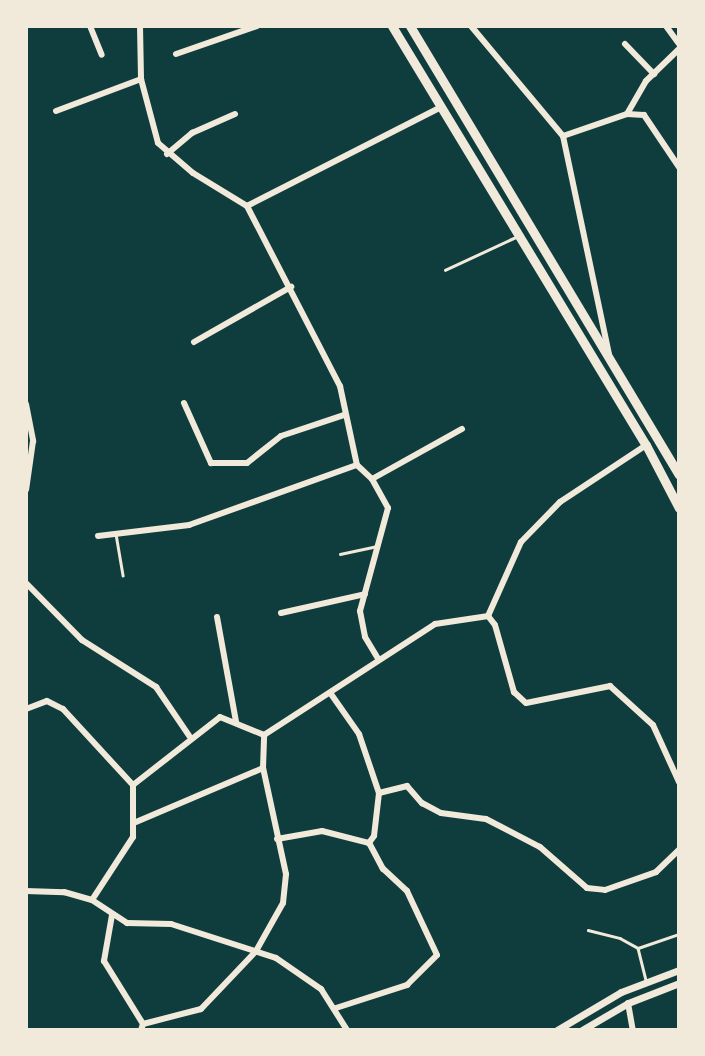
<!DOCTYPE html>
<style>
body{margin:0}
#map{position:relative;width:705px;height:1056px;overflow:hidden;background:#0f3d3e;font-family:"Varela Round",sans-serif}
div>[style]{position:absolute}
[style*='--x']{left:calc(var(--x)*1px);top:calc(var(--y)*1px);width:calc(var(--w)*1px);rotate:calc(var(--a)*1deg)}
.service>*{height:2.5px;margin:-1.25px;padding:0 1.25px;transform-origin:1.25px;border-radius:1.25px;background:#f1e9da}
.minor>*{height:6px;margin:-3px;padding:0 3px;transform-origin:3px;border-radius:3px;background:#f1e9da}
.tertiary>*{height:7px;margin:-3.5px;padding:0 3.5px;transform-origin:3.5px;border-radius:3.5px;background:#f1e9da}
.primary>*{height:9px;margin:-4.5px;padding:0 4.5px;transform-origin:4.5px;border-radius:4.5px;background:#f1e9da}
span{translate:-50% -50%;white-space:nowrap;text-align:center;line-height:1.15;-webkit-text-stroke:5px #f1e9da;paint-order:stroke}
.frame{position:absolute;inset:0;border:28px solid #f1e9da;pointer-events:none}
</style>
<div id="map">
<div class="service">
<div style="--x:445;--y:270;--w:81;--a:-25"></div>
<div style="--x:116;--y:534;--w:42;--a:80.3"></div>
<div style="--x:340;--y:554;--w:39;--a:-12"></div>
<div style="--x:588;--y:930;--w:33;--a:14"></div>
<div style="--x:620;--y:938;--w:21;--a:29"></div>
<div style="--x:638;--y:948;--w:32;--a:76"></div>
<div style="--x:638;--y:948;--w:43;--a:-18.9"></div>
</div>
<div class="minor">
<div style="--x:90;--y:26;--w:31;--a:68"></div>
<div style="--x:140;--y:26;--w:53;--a:88.9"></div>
<div style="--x:141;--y:79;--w:66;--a:75.1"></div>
<div style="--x:158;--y:143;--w:46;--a:40.6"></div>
<div style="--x:193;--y:173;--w:63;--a:31.4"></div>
<div style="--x:247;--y:206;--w:203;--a:62.7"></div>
<div style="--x:340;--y:386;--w:81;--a:77.9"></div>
<div style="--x:357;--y:465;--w:21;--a:43"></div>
<div style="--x:372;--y:479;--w:33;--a:61"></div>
<div style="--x:388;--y:508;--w:107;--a:105.2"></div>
<div style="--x:360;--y:611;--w:26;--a:79"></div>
<div style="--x:365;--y:637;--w:26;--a:59"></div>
<div style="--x:471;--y:26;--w:143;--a:50.1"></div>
<div style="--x:666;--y:26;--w:22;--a:54"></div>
<div style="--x:625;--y:44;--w:42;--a:46"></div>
<div style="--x:176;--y:54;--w:86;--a:-19.1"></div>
<div style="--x:56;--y:111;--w:91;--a:-20.6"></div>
<div style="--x:627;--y:114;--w:38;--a:-60"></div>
<div style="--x:646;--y:81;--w:46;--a:-44.1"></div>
<div style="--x:563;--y:136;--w:223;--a:78.1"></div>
<div style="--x:563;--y:136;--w:68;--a:-19"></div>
<div style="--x:627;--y:114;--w:17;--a:3"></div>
<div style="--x:644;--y:115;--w:63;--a:56.1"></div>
<div style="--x:167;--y:154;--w:33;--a:-40"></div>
<div style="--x:192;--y:133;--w:47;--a:-23.8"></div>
<div style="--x:247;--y:206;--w:218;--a:-27"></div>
<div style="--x:194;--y:342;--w:112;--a:-29.6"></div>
<div style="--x:184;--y:403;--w:66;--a:65.8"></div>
<div style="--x:211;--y:463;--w:36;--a:0"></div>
<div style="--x:247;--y:463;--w:43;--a:-38.5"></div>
<div style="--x:281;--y:436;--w:66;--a:-18.4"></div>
<div style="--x:26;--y:404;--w:38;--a:79"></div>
<div style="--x:33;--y:441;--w:49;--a:98.1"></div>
<div style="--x:372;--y:479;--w:103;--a:-29.1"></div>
<div style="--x:98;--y:536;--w:92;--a:-6.9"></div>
<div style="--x:189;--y:525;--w:178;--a:-19.7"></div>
<div style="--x:26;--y:583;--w:80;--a:45.5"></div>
<div style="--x:82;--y:640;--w:88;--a:32.4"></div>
<div style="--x:156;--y:687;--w:60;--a:55.8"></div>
<div style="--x:281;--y:613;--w:86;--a:-12.7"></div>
<div style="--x:488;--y:616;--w:81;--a:-66"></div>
<div style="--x:521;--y:542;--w:56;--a:-45.7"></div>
<div style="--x:560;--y:502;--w:103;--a:-33.5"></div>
<div style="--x:217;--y:617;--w:107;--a:79.7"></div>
<div style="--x:331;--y:694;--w:49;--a:55"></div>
<div style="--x:359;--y:734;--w:62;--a:71.3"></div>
<div style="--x:379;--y:793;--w:43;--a:96.6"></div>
<div style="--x:374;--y:836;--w:9;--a:126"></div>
<div style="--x:26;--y:709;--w:22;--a:-21"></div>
<div style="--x:47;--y:701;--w:18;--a:27"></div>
<div style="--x:63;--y:709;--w:103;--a:47.4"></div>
<div style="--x:133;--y:785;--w:52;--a:90"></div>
<div style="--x:133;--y:837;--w:75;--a:123.1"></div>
<div style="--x:133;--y:785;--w:110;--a:-38"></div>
<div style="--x:220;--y:717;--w:48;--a:22.2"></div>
<div style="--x:379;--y:793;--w:29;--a:-14"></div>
<div style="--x:407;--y:786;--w:23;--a:49"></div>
<div style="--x:422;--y:803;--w:21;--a:28"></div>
<div style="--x:441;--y:813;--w:45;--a:7.6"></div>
<div style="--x:486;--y:819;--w:61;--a:27.4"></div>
<div style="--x:540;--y:847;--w:62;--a:41.1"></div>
<div style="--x:587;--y:888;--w:18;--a:6"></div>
<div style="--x:605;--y:890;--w:54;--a:-19.4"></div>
<div style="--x:656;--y:872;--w:32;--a:-44"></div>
<div style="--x:136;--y:822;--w:138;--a:-23"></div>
<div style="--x:277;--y:839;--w:46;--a:-10.1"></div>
<div style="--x:322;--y:831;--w:49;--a:14.3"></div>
<div style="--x:26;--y:891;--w:38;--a:2"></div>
<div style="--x:64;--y:892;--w:29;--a:16"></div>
<div style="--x:92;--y:900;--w:42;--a:33.3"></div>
<div style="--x:127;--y:923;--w:44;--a:1.3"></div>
<div style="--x:171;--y:924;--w:110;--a:17.9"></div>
<div style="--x:276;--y:958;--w:55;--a:34.6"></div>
<div style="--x:321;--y:989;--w:49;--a:57.6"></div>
<div style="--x:112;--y:915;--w:47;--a:99.9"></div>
<div style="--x:104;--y:961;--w:74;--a:58.2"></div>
<div style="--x:143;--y:1024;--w:6;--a:108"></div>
<div style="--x:628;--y:1003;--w:27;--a:80"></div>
<div style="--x:336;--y:1008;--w:75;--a:-17.9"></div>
<div style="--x:407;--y:985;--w:42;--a:-45"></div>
<div style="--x:437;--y:955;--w:71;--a:-115.1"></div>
<div style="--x:407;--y:891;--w:33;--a:-137"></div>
<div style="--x:383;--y:869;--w:30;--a:-118"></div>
<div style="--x:143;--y:1024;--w:60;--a:-14.5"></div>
<div style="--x:201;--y:1009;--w:80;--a:-46.5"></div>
<div style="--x:256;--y:951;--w:55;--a:-60.6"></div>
<div style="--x:283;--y:903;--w:29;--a:-84"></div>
<div style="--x:286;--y:874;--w:108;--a:-102.2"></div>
<div style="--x:263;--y:768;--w:33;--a:-88"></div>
<div style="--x:264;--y:735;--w:204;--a:-33"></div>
<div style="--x:435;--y:624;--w:54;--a:-8.6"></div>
<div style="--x:488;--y:616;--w:11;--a:52"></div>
<div style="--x:495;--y:625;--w:70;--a:74.2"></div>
<div style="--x:514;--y:692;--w:16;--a:43"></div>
<div style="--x:526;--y:703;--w:86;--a:-11.4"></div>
<div style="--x:610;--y:686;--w:58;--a:42.2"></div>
<div style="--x:653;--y:725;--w:63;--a:65.5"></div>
</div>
<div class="tertiary">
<div style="--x:557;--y:1030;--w:74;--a:-30.7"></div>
<div style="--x:621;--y:992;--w:62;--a:-20.8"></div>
<div style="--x:582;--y:1030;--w:53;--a:-30.4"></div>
<div style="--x:628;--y:1003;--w:55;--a:-21.4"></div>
</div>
<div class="primary">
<div style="--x:392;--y:26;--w:490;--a:58.8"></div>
<div style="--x:646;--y:445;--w:71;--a:62.4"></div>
<div style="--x:410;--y:26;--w:523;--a:59.07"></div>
</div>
<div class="frame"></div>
</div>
